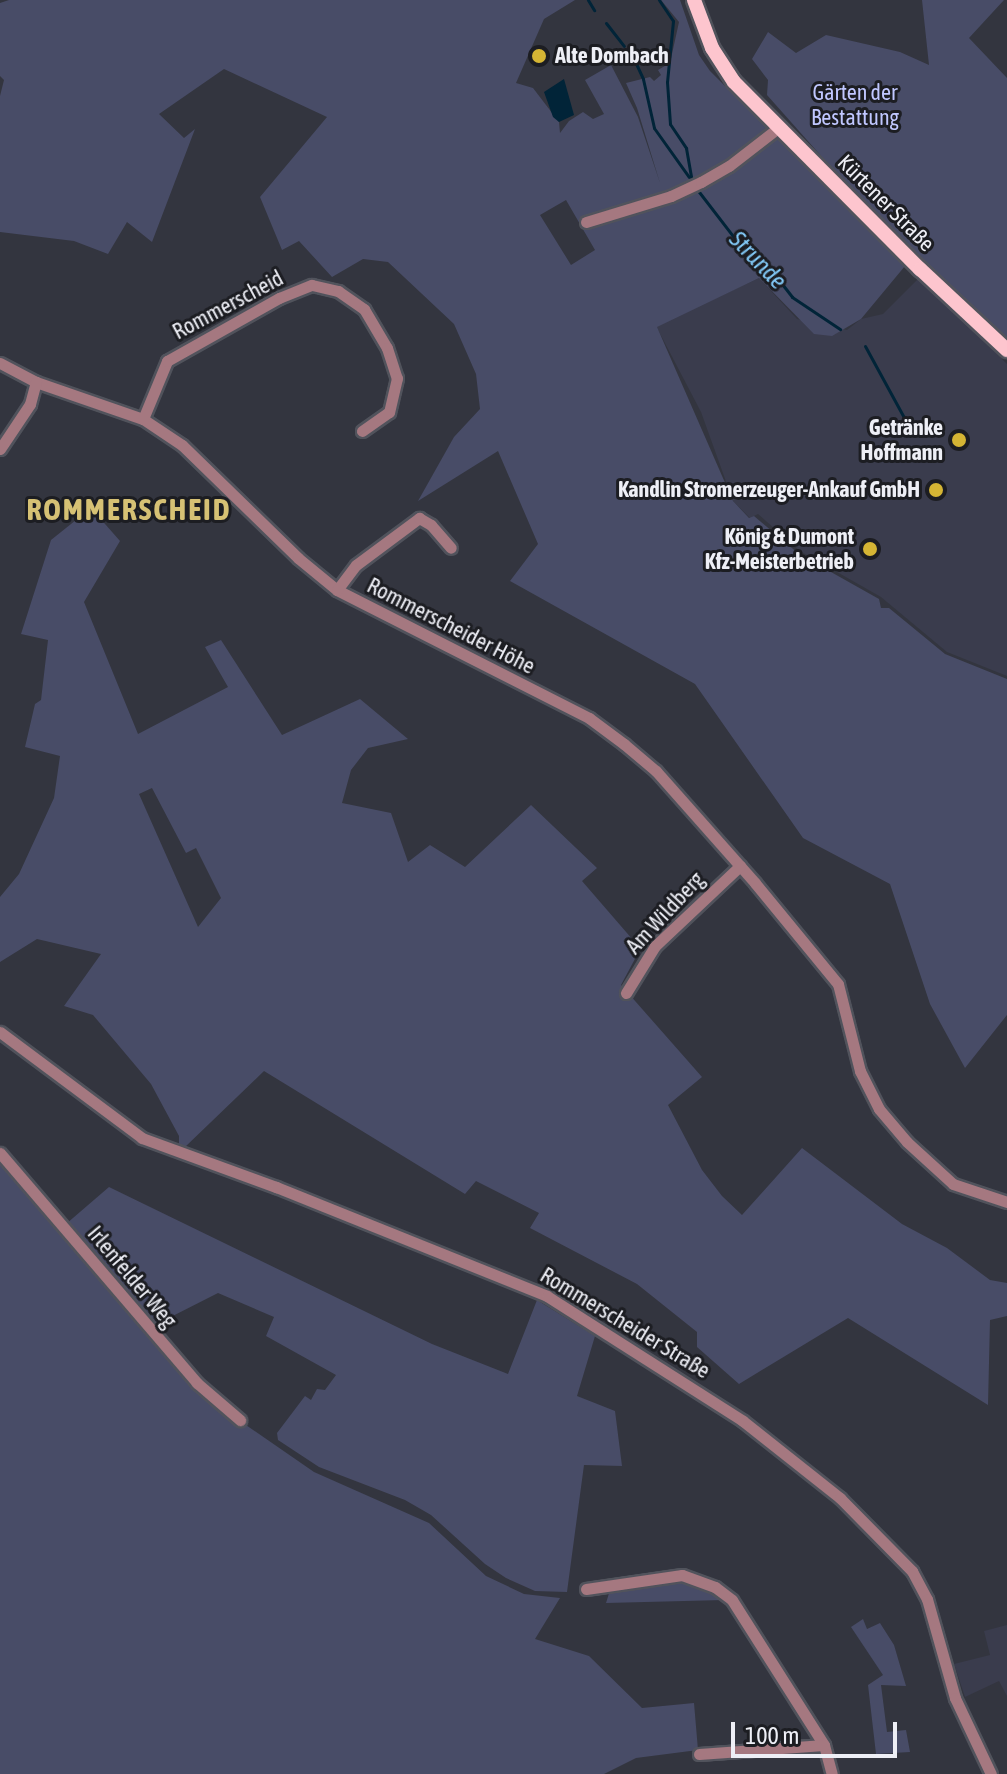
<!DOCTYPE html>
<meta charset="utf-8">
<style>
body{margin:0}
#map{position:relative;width:1007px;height:1774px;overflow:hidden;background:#33353f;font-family:"Asap Condensed",sans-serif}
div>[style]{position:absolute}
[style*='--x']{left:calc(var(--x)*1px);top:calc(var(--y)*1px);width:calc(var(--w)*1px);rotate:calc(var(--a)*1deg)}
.built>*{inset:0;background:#3a3c4d}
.green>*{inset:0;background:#484c67}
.water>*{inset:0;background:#012438}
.stream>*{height:3px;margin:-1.5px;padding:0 1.5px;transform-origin:1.5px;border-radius:1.5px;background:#012438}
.roads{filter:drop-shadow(2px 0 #51535c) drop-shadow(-2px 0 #51535c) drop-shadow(0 2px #51535c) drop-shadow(0 -2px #51535c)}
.minor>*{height:11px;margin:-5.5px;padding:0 5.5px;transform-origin:5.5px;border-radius:5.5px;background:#a57880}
.major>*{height:14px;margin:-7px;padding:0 7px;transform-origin:7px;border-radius:7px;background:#fdc5ce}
.dots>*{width:22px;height:22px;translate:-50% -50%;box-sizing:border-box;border:4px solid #1c1d22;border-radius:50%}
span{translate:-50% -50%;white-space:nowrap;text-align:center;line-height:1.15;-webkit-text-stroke:6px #1c1d22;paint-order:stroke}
.poi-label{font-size:22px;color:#eeeff6;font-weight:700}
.left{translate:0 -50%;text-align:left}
.right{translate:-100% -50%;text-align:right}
.park-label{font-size:22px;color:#c0c7ff}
.street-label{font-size:22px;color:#eeeff6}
.water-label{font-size:24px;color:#84ccfb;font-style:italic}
.district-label{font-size:30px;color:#d6c174;font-weight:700;letter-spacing:2px}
.scale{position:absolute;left:731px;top:1722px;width:166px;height:36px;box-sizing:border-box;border:4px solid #eeeff6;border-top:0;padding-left:10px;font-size:24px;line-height:28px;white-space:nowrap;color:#eeeff6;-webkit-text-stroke:6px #1c1d22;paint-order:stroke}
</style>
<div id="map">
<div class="built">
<div style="clip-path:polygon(759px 278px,797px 319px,847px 330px,861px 319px,883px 314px,919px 278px,1007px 364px,1007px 676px,947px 652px,881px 597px,800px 551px,758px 514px,750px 518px,733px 501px,701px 412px,656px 326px)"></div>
<div style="clip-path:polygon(1007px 1625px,1007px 1696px,999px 1681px,965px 1697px,954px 1664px,990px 1655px,984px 1631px)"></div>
</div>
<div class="green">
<div style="clip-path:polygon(evenodd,9px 0,575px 0,544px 19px,516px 83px,533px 88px,559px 122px,560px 133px,569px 121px,583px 112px,593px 119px,604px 114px,585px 80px,611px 65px,638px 117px,660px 183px,637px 108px,626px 83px,650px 77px,654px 81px,661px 75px,658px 70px,670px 63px,679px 22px,661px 0,680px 0,699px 55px,710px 71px,905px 266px,861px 319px,832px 336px,814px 334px,759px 278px,657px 327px,733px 501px,749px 518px,754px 516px,799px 554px,879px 599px,881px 608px,889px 608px,945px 654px,1007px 679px,1007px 1015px,965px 1068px,930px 1004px,890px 884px,803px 838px,695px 684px,510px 581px,538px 544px,498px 451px,418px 501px,454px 437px,480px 409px,476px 374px,454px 324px,388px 262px,363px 259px,332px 277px,299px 241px,282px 250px,260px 197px,327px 117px,224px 69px,159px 114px,184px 138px,195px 129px,152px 242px,127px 222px,108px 254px,74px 241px,0 232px,0 96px,4px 80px,0 76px,0 3px,9px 0,566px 200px,595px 250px,571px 265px,540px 215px,566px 200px)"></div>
<div style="clip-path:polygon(922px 0,1004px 0,969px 38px,1007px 78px,1007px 341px,862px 202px,767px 95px,768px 80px,752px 59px,768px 32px,796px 53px,826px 35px,900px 52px,929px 65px)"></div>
<div style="clip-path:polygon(evenodd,91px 508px,120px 541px,84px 602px,138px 734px,228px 687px,205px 647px,221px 640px,282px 735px,360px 699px,408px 739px,368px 748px,351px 770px,342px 803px,391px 813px,408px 862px,430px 845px,465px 867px,531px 805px,597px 868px,582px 881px,633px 940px,651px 929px,621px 985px,702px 1077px,668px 1105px,702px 1170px,722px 1196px,742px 1215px,802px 1148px,902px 1224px,947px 1248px,990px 1280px,1007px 1283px,1007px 1316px,990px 1320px,988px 1405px,848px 1318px,739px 1384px,697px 1347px,697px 1332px,637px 1284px,530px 1228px,539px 1213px,476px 1181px,465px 1194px,264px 1071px,184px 1148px,179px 1146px,179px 1136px,151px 1084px,93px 1015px,64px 1006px,101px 954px,37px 939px,0 962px,0 897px,19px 874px,54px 798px,60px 756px,25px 747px,35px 704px,41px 700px,48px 640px,21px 634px,51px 540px,91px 508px,152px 788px,186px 853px,196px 848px,221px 898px,198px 927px,139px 794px,152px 788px)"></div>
<div style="clip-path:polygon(0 1159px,220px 1407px,314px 1472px,429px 1523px,486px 1576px,524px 1594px,560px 1598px,535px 1639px,589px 1656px,642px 1708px,694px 1703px,698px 1750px,636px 1758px,604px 1774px,0 1774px)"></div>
<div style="clip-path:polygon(109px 1187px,432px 1344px,508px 1374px,537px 1300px,595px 1336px,577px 1396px,615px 1411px,622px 1466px,584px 1465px,567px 1592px,535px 1591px,506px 1578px,485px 1564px,431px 1515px,405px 1500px,319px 1467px,278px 1440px,277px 1433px,305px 1396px,311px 1400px,317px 1389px,325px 1390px,336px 1375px,266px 1336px,274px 1317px,218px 1293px,153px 1326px,66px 1224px)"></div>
<div style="clip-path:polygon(684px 1579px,705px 1587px,724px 1600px,606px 1603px,610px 1590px)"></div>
<div style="clip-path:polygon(863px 1619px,867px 1629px,880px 1623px,894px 1645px,906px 1686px,881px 1685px,887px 1732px,906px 1730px,910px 1752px,876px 1754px,868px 1685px,883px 1675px,851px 1627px)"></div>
</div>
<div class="water">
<div style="clip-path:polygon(564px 79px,574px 115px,559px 122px,553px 117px,544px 92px)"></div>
</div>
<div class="stream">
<div style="--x:588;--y:0;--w:12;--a:59"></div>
<div style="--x:659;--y:0;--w:25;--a:56"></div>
<div style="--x:673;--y:21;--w:61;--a:95.6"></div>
<div style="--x:667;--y:82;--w:42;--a:85.9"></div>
<div style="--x:670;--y:124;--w:29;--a:56"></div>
<div style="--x:686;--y:148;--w:35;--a:80"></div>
<div style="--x:606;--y:23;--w:29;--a:52"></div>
<div style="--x:632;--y:55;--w:26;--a:65"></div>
<div style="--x:643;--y:79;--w:50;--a:77.3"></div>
<div style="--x:654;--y:128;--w:60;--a:54.5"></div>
<div style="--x:696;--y:188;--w:66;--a:52.4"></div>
<div style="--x:736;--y:240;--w:41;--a:39.1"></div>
<div style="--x:768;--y:266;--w:39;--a:52"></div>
<div style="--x:792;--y:297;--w:58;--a:33.7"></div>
<div style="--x:865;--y:346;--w:90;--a:61.4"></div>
</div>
<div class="roads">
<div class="minor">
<div style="--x:586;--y:222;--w:89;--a:-17"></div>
<div style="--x:671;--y:196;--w:33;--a:-25"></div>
<div style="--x:701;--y:182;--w:32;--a:-30"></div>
<div style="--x:729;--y:166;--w:62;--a:-37.8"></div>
<div style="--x:0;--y:363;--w:41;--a:27.8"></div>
<div style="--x:36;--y:382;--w:113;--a:19.1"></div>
<div style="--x:143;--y:419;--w:47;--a:33.7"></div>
<div style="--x:182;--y:445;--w:162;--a:44.2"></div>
<div style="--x:298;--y:558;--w:50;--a:39.4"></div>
<div style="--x:337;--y:590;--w:283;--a:26.9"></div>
<div style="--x:589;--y:718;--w:44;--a:36.6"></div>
<div style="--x:624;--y:744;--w:42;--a:40.2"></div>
<div style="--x:656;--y:771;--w:149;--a:48.5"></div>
<div style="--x:755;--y:883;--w:131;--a:50.6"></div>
<div style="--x:838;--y:984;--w:90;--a:75.8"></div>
<div style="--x:860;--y:1071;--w:42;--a:63.4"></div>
<div style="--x:879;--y:1109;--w:43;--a:49.7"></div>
<div style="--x:907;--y:1142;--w:62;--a:42.4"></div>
<div style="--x:953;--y:1184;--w:57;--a:18.4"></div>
<div style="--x:143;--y:419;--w:63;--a:-67.5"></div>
<div style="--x:167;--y:361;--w:129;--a:-29.4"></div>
<div style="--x:279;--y:298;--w:35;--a:-22"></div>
<div style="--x:312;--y:285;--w:27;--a:13"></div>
<div style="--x:338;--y:291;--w:32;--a:35"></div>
<div style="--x:364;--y:309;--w:45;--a:59.5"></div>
<div style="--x:387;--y:348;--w:32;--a:72"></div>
<div style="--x:397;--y:378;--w:35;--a:103"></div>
<div style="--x:389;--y:412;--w:33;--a:145"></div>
<div style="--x:0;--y:449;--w:54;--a:-56.3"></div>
<div style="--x:30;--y:404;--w:23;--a:-75"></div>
<div style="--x:337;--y:590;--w:31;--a:-53"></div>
<div style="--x:356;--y:565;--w:79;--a:-36.7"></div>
<div style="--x:419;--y:518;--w:14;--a:30"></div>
<div style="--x:431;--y:525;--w:30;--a:49"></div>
<div style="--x:626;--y:993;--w:55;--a:-58.3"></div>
<div style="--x:655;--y:946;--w:117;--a:-43.3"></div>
<div style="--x:0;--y:1032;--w:177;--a:36.7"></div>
<div style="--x:142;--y:1138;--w:143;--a:20.1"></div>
<div style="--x:276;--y:1187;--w:292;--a:21.9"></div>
<div style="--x:547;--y:1296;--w:232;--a:32.5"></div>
<div style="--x:743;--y:1421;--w:124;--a:38.4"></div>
<div style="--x:840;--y:1498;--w:103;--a:45.4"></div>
<div style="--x:912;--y:1571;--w:32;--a:62"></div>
<div style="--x:927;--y:1599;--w:103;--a:74.2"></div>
<div style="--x:955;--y:1698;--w:84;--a:64.7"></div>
<div style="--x:0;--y:1153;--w:303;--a:49.4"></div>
<div style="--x:197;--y:1383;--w:57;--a:40.7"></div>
<div style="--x:586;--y:1589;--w:97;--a:-8.3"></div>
<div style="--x:682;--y:1575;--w:35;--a:20"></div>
<div style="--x:715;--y:1587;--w:21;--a:37"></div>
<div style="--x:732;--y:1600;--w:172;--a:57.6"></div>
<div style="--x:824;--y:1745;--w:30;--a:75"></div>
<div style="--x:699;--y:1754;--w:125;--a:-4.1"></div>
</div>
<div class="major">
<div style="--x:694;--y:0;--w:51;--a:69.4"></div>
<div style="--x:712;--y:48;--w:40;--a:57.1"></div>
<div style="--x:734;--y:82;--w:264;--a:45.2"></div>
<div style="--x:920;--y:269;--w:119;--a:43"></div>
</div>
</div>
<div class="dots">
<div style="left:539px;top:56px;background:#d5b534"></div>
<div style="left:959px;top:440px;background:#d5b534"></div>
<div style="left:936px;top:490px;background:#d5b534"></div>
<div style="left:870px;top:549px;background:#d5b534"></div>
</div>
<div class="poi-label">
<span class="left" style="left:555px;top:56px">Alte Dombach</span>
<span class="right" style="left:943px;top:440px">Getränke<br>Hoffmann</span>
<span class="right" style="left:920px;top:490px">Kandlin Stromerzeuger-Ankauf GmbH</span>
<span class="right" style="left:854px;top:549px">König &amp; Dumont<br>Kfz-Meisterbetrieb</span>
</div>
<div class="park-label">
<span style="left:855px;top:105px">Gärten der<br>Bestattung</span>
</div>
<div class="street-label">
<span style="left:886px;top:203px;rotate:45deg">Kürtener Straße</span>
<span style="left:228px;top:305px;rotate:-28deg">Rommerscheid</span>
<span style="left:451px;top:626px;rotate:27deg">Rommerscheider Höhe</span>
<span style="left:665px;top:913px;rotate:-47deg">Am Wildberg</span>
<span style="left:132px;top:1277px;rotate:50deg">Irlenfelder Weg</span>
<span style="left:625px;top:1323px;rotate:31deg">Rommerscheider Straße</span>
</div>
<div class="water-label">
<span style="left:758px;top:260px;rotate:46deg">Strunde</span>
</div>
<div class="district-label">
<span style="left:129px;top:509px">ROMMERSCHEID</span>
</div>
<div class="scale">100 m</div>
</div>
